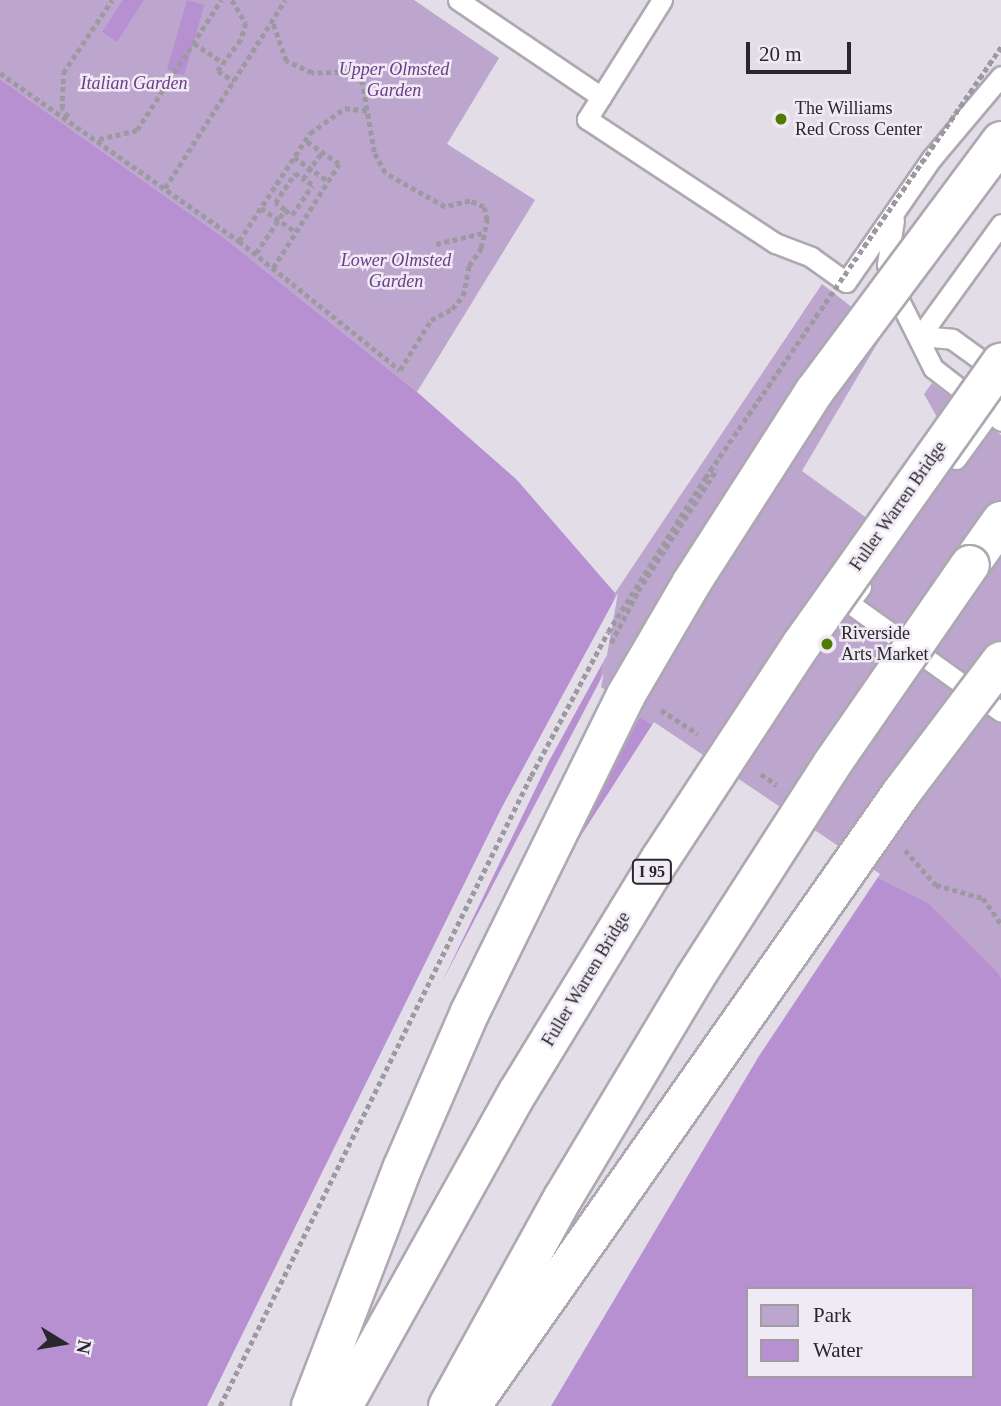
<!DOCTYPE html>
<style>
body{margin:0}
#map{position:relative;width:1001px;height:1406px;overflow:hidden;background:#e3dde8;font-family:Georgia,serif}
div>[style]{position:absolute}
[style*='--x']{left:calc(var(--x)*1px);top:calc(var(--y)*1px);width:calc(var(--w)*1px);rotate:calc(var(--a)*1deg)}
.green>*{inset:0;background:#bda6ce}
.water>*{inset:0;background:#b790d1;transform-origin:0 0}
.pier>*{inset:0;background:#e3dde8}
.path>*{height:4.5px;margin-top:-2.25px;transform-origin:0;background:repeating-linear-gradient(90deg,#9d99a1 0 5px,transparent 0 8.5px)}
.roads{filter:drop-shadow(2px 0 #aea8b2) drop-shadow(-2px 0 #aea8b2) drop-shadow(0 2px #aea8b2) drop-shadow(0 -2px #aea8b2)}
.lane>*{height:19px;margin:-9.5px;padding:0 9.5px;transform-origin:9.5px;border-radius:9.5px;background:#fff}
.highway>*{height:38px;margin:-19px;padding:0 19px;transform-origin:19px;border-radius:19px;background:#fff}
.path-bridge>*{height:4.5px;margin-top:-2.25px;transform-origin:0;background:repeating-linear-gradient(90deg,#9d99a1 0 5px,transparent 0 8.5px)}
.bridges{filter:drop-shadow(2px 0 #aea8b2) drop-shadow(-2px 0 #aea8b2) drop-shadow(0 2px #aea8b2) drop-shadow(0 -2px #aea8b2)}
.highway-bridge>*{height:38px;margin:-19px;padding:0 19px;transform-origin:19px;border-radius:19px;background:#fff}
.dots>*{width:19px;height:19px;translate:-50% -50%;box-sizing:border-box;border:4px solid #f0eaf5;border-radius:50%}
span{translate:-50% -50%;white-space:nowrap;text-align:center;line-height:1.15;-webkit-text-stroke:5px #f0eaf5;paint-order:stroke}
.shield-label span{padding:2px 5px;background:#f0eaf5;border:2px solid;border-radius:5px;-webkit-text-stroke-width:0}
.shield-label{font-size:16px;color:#29272b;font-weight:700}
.park-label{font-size:18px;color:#6c3b89;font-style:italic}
.poi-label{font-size:18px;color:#29272b}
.left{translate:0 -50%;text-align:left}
.street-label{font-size:18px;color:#29272b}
.legend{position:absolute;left:746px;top:1287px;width:228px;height:91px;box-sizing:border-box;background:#f0eaf5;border:2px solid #a09ca4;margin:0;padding:9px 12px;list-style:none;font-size:21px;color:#29272b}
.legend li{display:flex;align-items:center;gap:14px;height:35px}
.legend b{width:35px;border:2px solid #a09ca4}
.north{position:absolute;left:28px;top:1308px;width:70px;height:70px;-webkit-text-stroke:5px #f0eaf5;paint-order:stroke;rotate:101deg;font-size:19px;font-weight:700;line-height:28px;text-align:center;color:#29272b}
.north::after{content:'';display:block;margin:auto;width:24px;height:32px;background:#29272b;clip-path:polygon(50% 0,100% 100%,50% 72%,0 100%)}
.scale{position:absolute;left:746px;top:42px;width:105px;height:32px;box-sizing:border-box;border:4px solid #29272b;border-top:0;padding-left:9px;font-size:21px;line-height:24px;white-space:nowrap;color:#29272b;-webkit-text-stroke:5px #f0eaf5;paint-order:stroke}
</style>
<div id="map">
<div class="green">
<div style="clip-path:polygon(0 0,414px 0,499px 58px,447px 144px,535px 200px,417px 392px,223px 237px,0 79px)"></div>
<div style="clip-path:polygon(822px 284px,884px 332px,802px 471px,886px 532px,942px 426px,924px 394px,932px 383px,1001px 435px,1001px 978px,927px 902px,879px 878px,597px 689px,615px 593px)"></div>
</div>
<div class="water">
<div style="clip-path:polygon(123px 0,144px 0,117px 42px,102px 32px)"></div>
<div style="left:187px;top:0;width:18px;height:73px;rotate:16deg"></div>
<div style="clip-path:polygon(evenodd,0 79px,223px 237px,417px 392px,517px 480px,615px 593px,598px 689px,879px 878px,927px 902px,996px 971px,1001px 978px,1001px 1406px,0 1406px,0 79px,747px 1289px,971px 1289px,971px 1376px,747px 1376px,747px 1289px)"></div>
</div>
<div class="pier">
<div style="clip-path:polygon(618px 593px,607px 655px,548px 763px,442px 982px,604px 673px,601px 687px,641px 714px,571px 851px,654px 722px,880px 874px,759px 1056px,551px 1406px,207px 1406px,502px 807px)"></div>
</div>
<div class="path">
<div style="--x:232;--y:0;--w:27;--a:59"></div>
<div style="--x:246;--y:23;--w:18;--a:106"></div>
<div style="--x:241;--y:40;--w:39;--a:127"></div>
<div style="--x:218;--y:71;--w:19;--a:32"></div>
<div style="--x:194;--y:43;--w:36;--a:34"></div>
<div style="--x:0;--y:73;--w:292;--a:35.1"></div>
<div style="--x:239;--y:241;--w:206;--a:38.7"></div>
<div style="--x:400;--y:370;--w:59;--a:-58.2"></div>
<div style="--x:431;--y:320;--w:24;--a:-28"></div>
<div style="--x:452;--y:309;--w:17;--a:-50"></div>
<div style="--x:463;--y:296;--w:31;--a:-79"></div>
<div style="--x:469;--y:266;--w:22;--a:-56"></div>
<div style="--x:481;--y:248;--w:29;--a:-78"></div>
<div style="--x:487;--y:220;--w:13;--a:-103"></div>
<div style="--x:484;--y:207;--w:15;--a:-157"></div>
<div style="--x:470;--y:201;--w:26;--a:167"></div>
<div style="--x:445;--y:207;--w:69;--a:-150.5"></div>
<div style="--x:385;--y:173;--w:24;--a:-118"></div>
<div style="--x:374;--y:152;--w:71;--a:-99.7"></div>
<div style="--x:362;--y:82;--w:17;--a:-144"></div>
<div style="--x:348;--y:72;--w:36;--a:178"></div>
<div style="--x:312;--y:73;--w:29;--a:-155"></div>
<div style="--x:286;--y:61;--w:42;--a:-109.3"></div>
<div style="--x:68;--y:117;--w:10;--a:-127"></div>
<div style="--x:62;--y:109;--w:36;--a:-88"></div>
<div style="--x:63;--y:73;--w:88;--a:-56.1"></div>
<div style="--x:99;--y:139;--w:39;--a:-13"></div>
<div style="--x:137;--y:130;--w:155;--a:-57.1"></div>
<div style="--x:294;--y:157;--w:42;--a:35.2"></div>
<div style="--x:165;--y:188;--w:223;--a:-57.4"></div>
<div style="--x:261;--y:208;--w:42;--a:34.4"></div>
<div style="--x:285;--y:210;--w:12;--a:-145"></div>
<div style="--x:275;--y:203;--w:36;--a:-56"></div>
<div style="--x:295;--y:173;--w:10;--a:37"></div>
<div style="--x:303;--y:179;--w:32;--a:-55"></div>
<div style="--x:239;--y:241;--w:129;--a:-56.7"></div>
<div style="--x:310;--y:133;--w:43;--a:-35.5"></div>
<div style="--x:345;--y:108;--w:24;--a:7"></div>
<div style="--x:436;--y:244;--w:47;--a:-13.4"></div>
<div style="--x:256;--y:253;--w:52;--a:-56"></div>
<div style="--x:285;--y:210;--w:9;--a:36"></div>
<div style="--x:292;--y:215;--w:36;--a:-56"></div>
<div style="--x:312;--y:185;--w:11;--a:-146"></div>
<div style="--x:273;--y:268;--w:123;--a:-57.6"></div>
<div style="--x:339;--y:164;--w:42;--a:-145.6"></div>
<div style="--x:611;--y:643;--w:59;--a:-62.6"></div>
<div style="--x:638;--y:591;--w:145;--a:-57.1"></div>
<div style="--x:661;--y:710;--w:44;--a:33"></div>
<div style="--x:761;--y:774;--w:19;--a:35"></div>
<div style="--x:905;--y:850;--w:47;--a:48.5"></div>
<div style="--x:936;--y:885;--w:49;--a:15.5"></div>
<div style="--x:983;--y:898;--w:32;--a:55"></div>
</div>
<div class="roads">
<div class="lane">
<div style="--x:458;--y:0;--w:173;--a:34.1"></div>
<div style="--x:662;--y:0;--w:141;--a:122.2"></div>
<div style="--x:587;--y:119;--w:225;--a:33.4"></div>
<div style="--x:775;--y:243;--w:39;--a:21"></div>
<div style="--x:811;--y:257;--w:43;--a:35.5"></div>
<div style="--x:846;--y:282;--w:151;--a:-55.3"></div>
<div style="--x:932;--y:158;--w:107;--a:-49.9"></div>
<div style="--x:894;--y:220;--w:45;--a:99"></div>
<div style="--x:887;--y:264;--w:23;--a:77"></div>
<div style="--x:892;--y:286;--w:92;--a:63.4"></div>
<div style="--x:933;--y:368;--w:86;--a:37.9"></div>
<div style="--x:920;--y:336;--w:138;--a:-54.1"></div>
<div style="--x:920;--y:336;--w:32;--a:5"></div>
<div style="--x:952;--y:339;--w:58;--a:35.9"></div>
<div style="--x:956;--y:459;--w:77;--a:-54"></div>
<div style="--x:861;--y:587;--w:20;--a:127"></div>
<div style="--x:849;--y:603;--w:187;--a:35.6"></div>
</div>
<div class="highway">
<div style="--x:970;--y:565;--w:54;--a:-54.8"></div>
</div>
</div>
<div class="path-bridge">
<div style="--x:220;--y:1406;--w:703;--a:-63.73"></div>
<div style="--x:531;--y:776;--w:163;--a:-61.9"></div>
<div style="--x:608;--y:632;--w:182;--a:-57.8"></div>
<div style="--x:705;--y:478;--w:523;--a:-55.52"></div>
</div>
<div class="bridges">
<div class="highway-bridge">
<div style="--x:476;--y:1399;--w:742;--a:-54.94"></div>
<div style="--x:902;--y:792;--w:164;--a:-52.9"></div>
<div style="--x:311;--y:1406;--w:254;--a:-69"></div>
<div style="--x:402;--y:1169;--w:171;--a:-66.6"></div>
<div style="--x:470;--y:1012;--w:353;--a:-63.8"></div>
<div style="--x:626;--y:695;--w:131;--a:-59.7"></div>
<div style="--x:692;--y:582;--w:226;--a:-57.3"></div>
<div style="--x:814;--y:392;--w:313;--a:-53.3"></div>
<div style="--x:343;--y:1406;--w:359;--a:-60.9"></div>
<div style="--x:518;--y:1092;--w:274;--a:-58.6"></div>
<div style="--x:661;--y:858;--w:255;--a:-56.7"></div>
<div style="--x:801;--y:645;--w:346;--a:-54.7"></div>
<div style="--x:448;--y:1406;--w:238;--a:-61.1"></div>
<div style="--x:563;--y:1198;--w:255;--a:-59.1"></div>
<div style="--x:694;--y:979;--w:255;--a:-57.3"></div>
<div style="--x:832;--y:764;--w:242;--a:-55.3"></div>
</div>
</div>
<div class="dots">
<div style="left:781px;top:119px;background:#4e7c03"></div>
<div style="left:827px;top:644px;background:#4e7c03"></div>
</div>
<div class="shield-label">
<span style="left:652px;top:872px">I 95</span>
</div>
<div class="park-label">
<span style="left:394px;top:80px">Upper Olmsted<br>Garden</span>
<span style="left:134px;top:83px">Italian Garden</span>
<span style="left:396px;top:271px">Lower Olmsted<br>Garden</span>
</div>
<div class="poi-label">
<span class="left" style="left:795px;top:119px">The Williams<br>Red Cross Center</span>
<span class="left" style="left:841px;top:644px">Riverside<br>Arts Market</span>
</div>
<div class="street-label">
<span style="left:898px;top:506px;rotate:-55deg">Fuller Warren Bridge</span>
<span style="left:586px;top:979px;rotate:-59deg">Fuller Warren Bridge</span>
</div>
<ul class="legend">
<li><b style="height:19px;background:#bda6ce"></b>Park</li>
<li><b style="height:19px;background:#b790d1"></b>Water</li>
</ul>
<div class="north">N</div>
<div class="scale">20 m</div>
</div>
